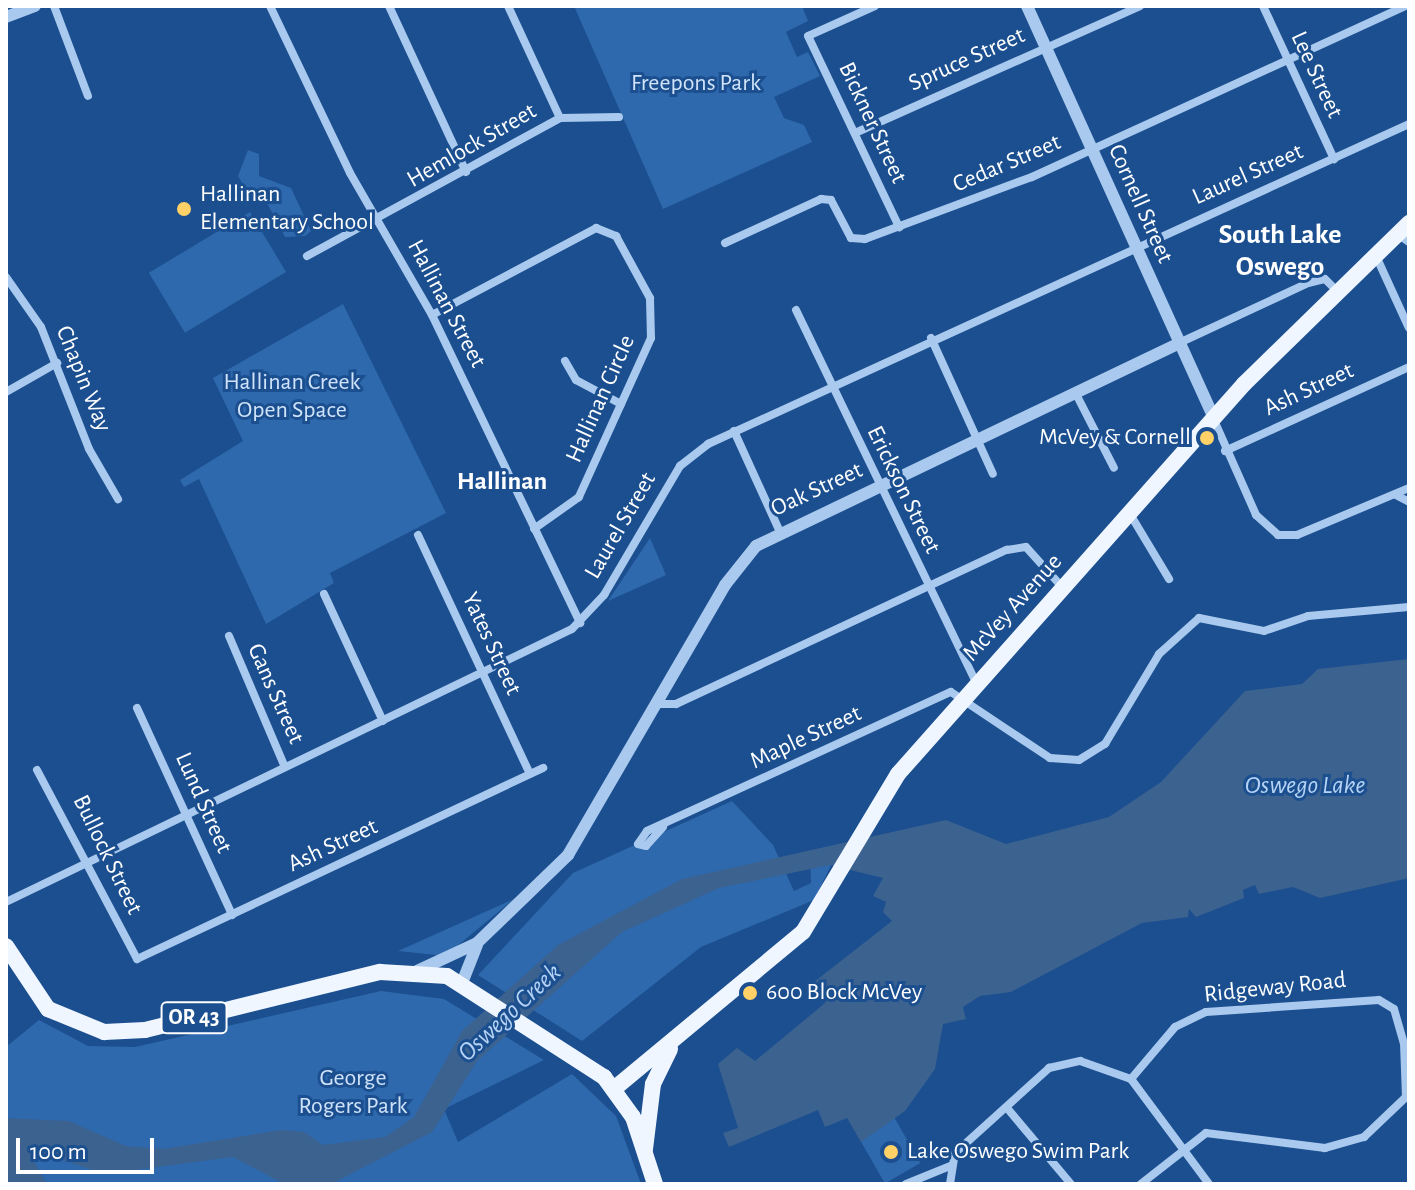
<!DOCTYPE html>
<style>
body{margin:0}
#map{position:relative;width:1415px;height:1190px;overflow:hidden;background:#1b4f8f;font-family:"Alegreya Sans",sans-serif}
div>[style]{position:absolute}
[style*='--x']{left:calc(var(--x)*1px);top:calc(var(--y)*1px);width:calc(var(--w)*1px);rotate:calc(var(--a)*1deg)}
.green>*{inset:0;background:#2e69ad;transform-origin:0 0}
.water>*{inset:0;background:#3c6290}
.minor>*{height:8px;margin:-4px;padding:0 4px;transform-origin:4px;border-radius:4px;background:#a9c9ee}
.tertiary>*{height:12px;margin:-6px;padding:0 6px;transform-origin:6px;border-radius:6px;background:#a9c9ee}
.primary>*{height:16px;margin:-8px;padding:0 8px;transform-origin:8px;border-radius:8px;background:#f0f6ff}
.dots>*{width:22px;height:22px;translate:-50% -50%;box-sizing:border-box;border:4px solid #1b4f8f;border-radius:50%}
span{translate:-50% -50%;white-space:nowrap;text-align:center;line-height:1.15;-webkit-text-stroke:6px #1b4f8f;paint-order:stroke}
.shield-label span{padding:2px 6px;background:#1b4f8f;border:2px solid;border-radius:6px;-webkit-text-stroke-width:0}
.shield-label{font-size:22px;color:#fff;font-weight:700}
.street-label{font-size:24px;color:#fff}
.park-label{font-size:24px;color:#cfe3fa}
.poi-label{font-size:24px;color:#fff}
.left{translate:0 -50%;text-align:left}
.right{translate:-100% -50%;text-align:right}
.neighbourhood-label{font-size:26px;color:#fff;font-weight:700}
.water-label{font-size:26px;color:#b5d3f5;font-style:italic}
.quarter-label{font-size:28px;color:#fff;font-weight:700}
.frame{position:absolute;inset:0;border:8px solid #fff;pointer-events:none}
.scale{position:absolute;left:16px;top:1138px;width:138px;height:36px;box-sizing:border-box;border:4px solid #fff;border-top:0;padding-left:10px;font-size:24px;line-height:28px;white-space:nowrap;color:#fff;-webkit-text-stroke:6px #1b4f8f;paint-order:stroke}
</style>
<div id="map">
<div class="green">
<div style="clip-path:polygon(574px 6px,802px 6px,808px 21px,786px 32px,797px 57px,808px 52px,820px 76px,774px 97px,784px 118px,804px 125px,812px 142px,663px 209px)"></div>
<div style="clip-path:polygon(248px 150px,259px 154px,259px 176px,291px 188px,311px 231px,305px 236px,285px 237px,267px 203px,243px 185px,238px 176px)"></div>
<div style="left:250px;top:212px;width:70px;height:118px;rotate:59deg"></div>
<div style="clip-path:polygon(343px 304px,446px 513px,330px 573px,334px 583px,266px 624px,199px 479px,184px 487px,180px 480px,243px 441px,213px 378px)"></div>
<div style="clip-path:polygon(650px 538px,666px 575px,608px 601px)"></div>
<div style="clip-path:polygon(732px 801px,773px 845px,794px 891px,811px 883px,810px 857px,836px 855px,814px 900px,701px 947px,582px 1041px,478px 975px,573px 873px)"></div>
<div style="clip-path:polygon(514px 899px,445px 956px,398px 951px)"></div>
<div style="clip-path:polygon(381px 991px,444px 999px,544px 1060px,444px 1109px,458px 1142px,572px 1074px,616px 1116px,641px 1184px,47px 1184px,6px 1120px,6px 1047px,39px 1020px,88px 1046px,135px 1047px)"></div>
<div style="left:894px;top:1117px;width:53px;height:41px;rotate:60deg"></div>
</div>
<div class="water">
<div style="clip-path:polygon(1409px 659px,1409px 878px,1320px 898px,1293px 887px,1259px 894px,1255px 885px,1243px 890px,1244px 898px,1196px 917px,1189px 909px,1188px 917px,1142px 923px,1011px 992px,980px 996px,963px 1007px,966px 1019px,943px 1024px,935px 1069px,905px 1111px,861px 1142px,847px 1118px,825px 1127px,818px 1110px,729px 1147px,723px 1133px,738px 1128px,718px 1064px,737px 1048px,755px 1061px,825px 1003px,814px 982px,892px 921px,883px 912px,886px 902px,873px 896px,883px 878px,830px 865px,719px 888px,622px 932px,477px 1061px,432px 1132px,333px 1183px,284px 1184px,233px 1157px,104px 1174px,42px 1153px,33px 1160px,47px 1184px,6px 1184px,6px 1118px,69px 1121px,126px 1146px,163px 1149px,281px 1130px,304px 1132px,323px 1145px,385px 1137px,414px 1117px,462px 1031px,558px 945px,682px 879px,946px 820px,1006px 844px,1109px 817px,1161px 782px,1245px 691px,1302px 684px,1318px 669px)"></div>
</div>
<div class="minor">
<div style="--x:54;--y:6;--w:96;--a:69.3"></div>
<div style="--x:270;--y:6;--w:185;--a:64.4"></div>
<div style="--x:350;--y:173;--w:164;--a:60"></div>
<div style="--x:432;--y:315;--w:342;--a:64.3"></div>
<div style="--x:389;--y:6;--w:183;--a:65.1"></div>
<div style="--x:508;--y:6;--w:123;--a:65.1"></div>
<div style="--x:875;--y:6;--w:73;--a:155.9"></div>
<div style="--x:808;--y:36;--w:212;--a:64.5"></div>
<div style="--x:1263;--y:6;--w:169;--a:65.1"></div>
<div style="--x:855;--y:133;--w:312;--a:-24"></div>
<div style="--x:1399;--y:235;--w:12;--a:35"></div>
<div style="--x:725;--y:243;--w:106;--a:-24.6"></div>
<div style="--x:821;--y:199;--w:10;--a:6"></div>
<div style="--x:831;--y:200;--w:43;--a:62.2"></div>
<div style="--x:851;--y:238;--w:14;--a:4"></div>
<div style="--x:865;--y:239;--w:178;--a:-20.4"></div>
<div style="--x:1032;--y:177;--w:411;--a:-24.6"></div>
<div style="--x:307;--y:256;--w:288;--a:-28.6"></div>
<div style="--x:560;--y:118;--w:59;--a:-1"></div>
<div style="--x:1376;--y:256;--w:79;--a:65.4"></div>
<div style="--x:6;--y:277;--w:61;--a:55"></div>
<div style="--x:41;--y:327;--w:131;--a:68.5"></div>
<div style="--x:89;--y:449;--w:58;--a:59.9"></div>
<div style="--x:796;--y:310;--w:415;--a:64.2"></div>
<div style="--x:432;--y:315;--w:186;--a:-27.9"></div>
<div style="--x:596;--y:228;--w:22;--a:22"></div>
<div style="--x:616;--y:236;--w:71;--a:61.3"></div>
<div style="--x:650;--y:298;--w:40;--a:88.6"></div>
<div style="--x:651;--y:338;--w:175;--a:114.4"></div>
<div style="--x:579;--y:497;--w:55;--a:144.6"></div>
<div style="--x:931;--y:338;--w:149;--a:65.5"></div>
<div style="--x:1179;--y:343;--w:142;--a:-24.9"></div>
<div style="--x:1308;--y:283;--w:17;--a:-13"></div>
<div style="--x:1325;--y:279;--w:18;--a:45"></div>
<div style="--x:565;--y:361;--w:22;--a:60"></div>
<div style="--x:576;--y:380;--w:51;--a:28.1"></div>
<div style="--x:6;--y:392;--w:59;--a:-29.6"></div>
<div style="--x:1075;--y:392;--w:85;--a:62.8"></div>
<div style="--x:1214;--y:420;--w:104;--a:66.1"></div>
<div style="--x:1256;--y:515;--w:30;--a:42"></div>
<div style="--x:1278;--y:535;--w:19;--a:0"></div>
<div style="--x:1297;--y:535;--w:121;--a:-22.8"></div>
<div style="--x:734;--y:431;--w:111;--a:65.5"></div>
<div style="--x:1225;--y:451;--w:202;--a:-24.5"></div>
<div style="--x:1396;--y:495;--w:15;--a:28"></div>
<div style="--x:1130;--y:514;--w:76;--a:59"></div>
<div style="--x:418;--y:535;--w:259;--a:64.9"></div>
<div style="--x:324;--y:594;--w:140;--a:65.1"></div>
<div style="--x:229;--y:636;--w:142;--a:66.9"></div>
<div style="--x:659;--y:704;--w:17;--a:0"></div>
<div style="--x:676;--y:704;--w:365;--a:-25"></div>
<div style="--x:1007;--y:550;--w:19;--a:-9"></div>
<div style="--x:1026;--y:547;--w:55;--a:47.9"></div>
<div style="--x:137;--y:708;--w:228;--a:65.3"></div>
<div style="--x:37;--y:770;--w:214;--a:62.1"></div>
<div style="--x:137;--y:959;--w:449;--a:-25.2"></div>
<div style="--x:663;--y:827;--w:25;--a:132"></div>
<div style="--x:646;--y:846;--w:8;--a:-166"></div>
<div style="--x:638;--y:844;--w:16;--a:-55"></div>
<div style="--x:647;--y:831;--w:334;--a:-24.6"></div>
<div style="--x:951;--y:692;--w:119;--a:33.7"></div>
<div style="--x:1050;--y:758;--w:29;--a:4"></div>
<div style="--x:1079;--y:760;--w:31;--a:-32"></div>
<div style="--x:1105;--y:744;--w:105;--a:-59"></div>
<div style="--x:1159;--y:654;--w:54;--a:-42"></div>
<div style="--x:1199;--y:618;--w:66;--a:11.3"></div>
<div style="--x:1264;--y:631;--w:46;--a:-18.8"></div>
<div style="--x:1308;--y:616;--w:101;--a:-5.1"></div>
<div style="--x:6;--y:902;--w:628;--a:-25.75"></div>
<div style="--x:572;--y:629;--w:47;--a:-46.7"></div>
<div style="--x:604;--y:595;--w:150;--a:-59.5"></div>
<div style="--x:680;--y:466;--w:36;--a:-38"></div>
<div style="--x:708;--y:444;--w:771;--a:-24.54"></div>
<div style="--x:1131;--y:1079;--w:68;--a:-49.8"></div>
<div style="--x:1175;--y:1027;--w:34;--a:-26"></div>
<div style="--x:1206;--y:1012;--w:173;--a:-4"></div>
<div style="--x:1379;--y:1000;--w:17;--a:31"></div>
<div style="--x:1394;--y:1009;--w:35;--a:74"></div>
<div style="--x:1404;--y:1043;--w:54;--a:87.9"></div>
<div style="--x:1406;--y:1097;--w:58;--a:136.4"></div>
<div style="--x:1364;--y:1137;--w:41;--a:164.2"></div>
<div style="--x:1325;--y:1148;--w:120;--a:-172.8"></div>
<div style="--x:1206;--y:1133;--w:83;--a:141.9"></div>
<div style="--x:1131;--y:1079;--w:131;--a:53.4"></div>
<div style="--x:1007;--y:1108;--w:99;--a:49.9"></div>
<div style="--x:906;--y:1184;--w:48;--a:-22.2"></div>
<div style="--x:950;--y:1184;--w:31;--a:-81"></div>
<div style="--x:955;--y:1153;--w:127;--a:-42.1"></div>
<div style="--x:1049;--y:1068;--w:32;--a:-13"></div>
<div style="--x:1080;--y:1061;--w:54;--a:19.4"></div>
</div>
<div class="tertiary">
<div style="--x:1027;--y:6;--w:453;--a:65.6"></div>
<div style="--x:6;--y:17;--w:31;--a:-21"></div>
<div style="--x:417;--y:971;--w:66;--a:-25"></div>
<div style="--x:477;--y:943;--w:127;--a:-44"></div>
<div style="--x:568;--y:855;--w:312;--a:-59.8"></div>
<div style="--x:725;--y:585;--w:50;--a:-51.5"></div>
<div style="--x:756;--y:546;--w:469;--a:-25.6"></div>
<div style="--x:462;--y:983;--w:41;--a:-68.5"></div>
</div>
<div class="primary">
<div style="--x:6;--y:946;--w:76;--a:56.3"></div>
<div style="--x:48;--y:1009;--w:61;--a:22.3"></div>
<div style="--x:104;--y:1032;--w:41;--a:-2.8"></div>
<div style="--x:145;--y:1030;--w:242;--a:-13.9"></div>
<div style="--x:380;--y:972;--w:67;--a:3.4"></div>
<div style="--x:447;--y:976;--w:187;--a:32.8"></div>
<div style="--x:604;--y:1077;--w:49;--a:54.1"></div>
<div style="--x:633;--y:1117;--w:71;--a:71.8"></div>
<div style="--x:615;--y:1088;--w:244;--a:-39.7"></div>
<div style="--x:803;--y:932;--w:184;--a:-59"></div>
<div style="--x:898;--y:774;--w:521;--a:-48.42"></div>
<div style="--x:1244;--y:384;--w:231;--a:-44.3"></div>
<div style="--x:645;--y:1149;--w:65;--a:-83"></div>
<div style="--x:653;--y:1084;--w:39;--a:-64"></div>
</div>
<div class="dots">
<div style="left:184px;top:209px;background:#ffd166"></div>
<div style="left:1207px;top:438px;background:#ffd166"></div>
<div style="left:750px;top:993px;background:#ffd166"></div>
<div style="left:891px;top:1152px;background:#ffd166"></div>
</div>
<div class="shield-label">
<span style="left:194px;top:1018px">OR 43</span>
</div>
<div class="street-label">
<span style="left:967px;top:60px;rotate:-24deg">Spruce Street</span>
<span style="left:1316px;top:75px;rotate:65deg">Lee Street</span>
<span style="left:872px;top:123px;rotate:65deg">Bickner Street</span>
<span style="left:472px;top:146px;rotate:-30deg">Hemlock Street</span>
<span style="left:1007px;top:164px;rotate:-23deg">Cedar Street</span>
<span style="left:1248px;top:175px;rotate:-24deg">Laurel Street</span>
<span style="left:1140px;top:204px;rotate:66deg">Cornell Street</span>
<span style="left:446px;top:304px;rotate:62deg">Hallinan Street</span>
<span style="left:83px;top:379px;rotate:68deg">Chapin Way</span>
<span style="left:1309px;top:390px;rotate:-25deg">Ash Street</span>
<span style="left:601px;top:399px;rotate:-66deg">Hallinan Circle</span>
<span style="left:817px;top:490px;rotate:-25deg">Oak Street</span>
<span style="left:903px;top:490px;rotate:64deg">Erickson Street</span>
<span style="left:621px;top:526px;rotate:-60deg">Laurel Street</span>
<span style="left:1013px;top:608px;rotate:-48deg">McVey Avenue</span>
<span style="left:491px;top:644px;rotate:65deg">Yates Street</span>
<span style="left:275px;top:694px;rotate:66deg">Gans Street</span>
<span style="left:806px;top:738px;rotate:-25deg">Maple Street</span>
<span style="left:203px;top:803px;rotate:66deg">Lund Street</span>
<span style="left:333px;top:846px;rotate:-25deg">Ash Street</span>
<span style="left:107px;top:855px;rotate:64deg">Bullock Street</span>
<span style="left:1275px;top:988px;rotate:-6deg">Ridgeway Road</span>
</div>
<div class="park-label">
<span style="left:696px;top:84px">Freepons Park</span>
<span style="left:292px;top:397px">Hallinan Creek<br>Open Space</span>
<span style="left:353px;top:1093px">George<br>Rogers Park</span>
</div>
<div class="poi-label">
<span class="left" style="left:200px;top:209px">Hallinan<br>Elementary School</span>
<span class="right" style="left:1191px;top:438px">McVey &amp; Cornell</span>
<span class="left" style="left:766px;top:993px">600 Block McVey</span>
<span class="left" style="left:907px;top:1152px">Lake Oswego Swim Park</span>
</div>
<div class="neighbourhood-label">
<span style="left:502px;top:482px">Hallinan</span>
</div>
<div class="water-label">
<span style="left:1305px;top:786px">Oswego Lake</span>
<span style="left:510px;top:1013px;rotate:-43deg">Oswego Creek</span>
</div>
<div class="quarter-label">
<span style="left:1280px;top:251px">South Lake<br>Oswego</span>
</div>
<div class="frame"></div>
<div class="scale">100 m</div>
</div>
